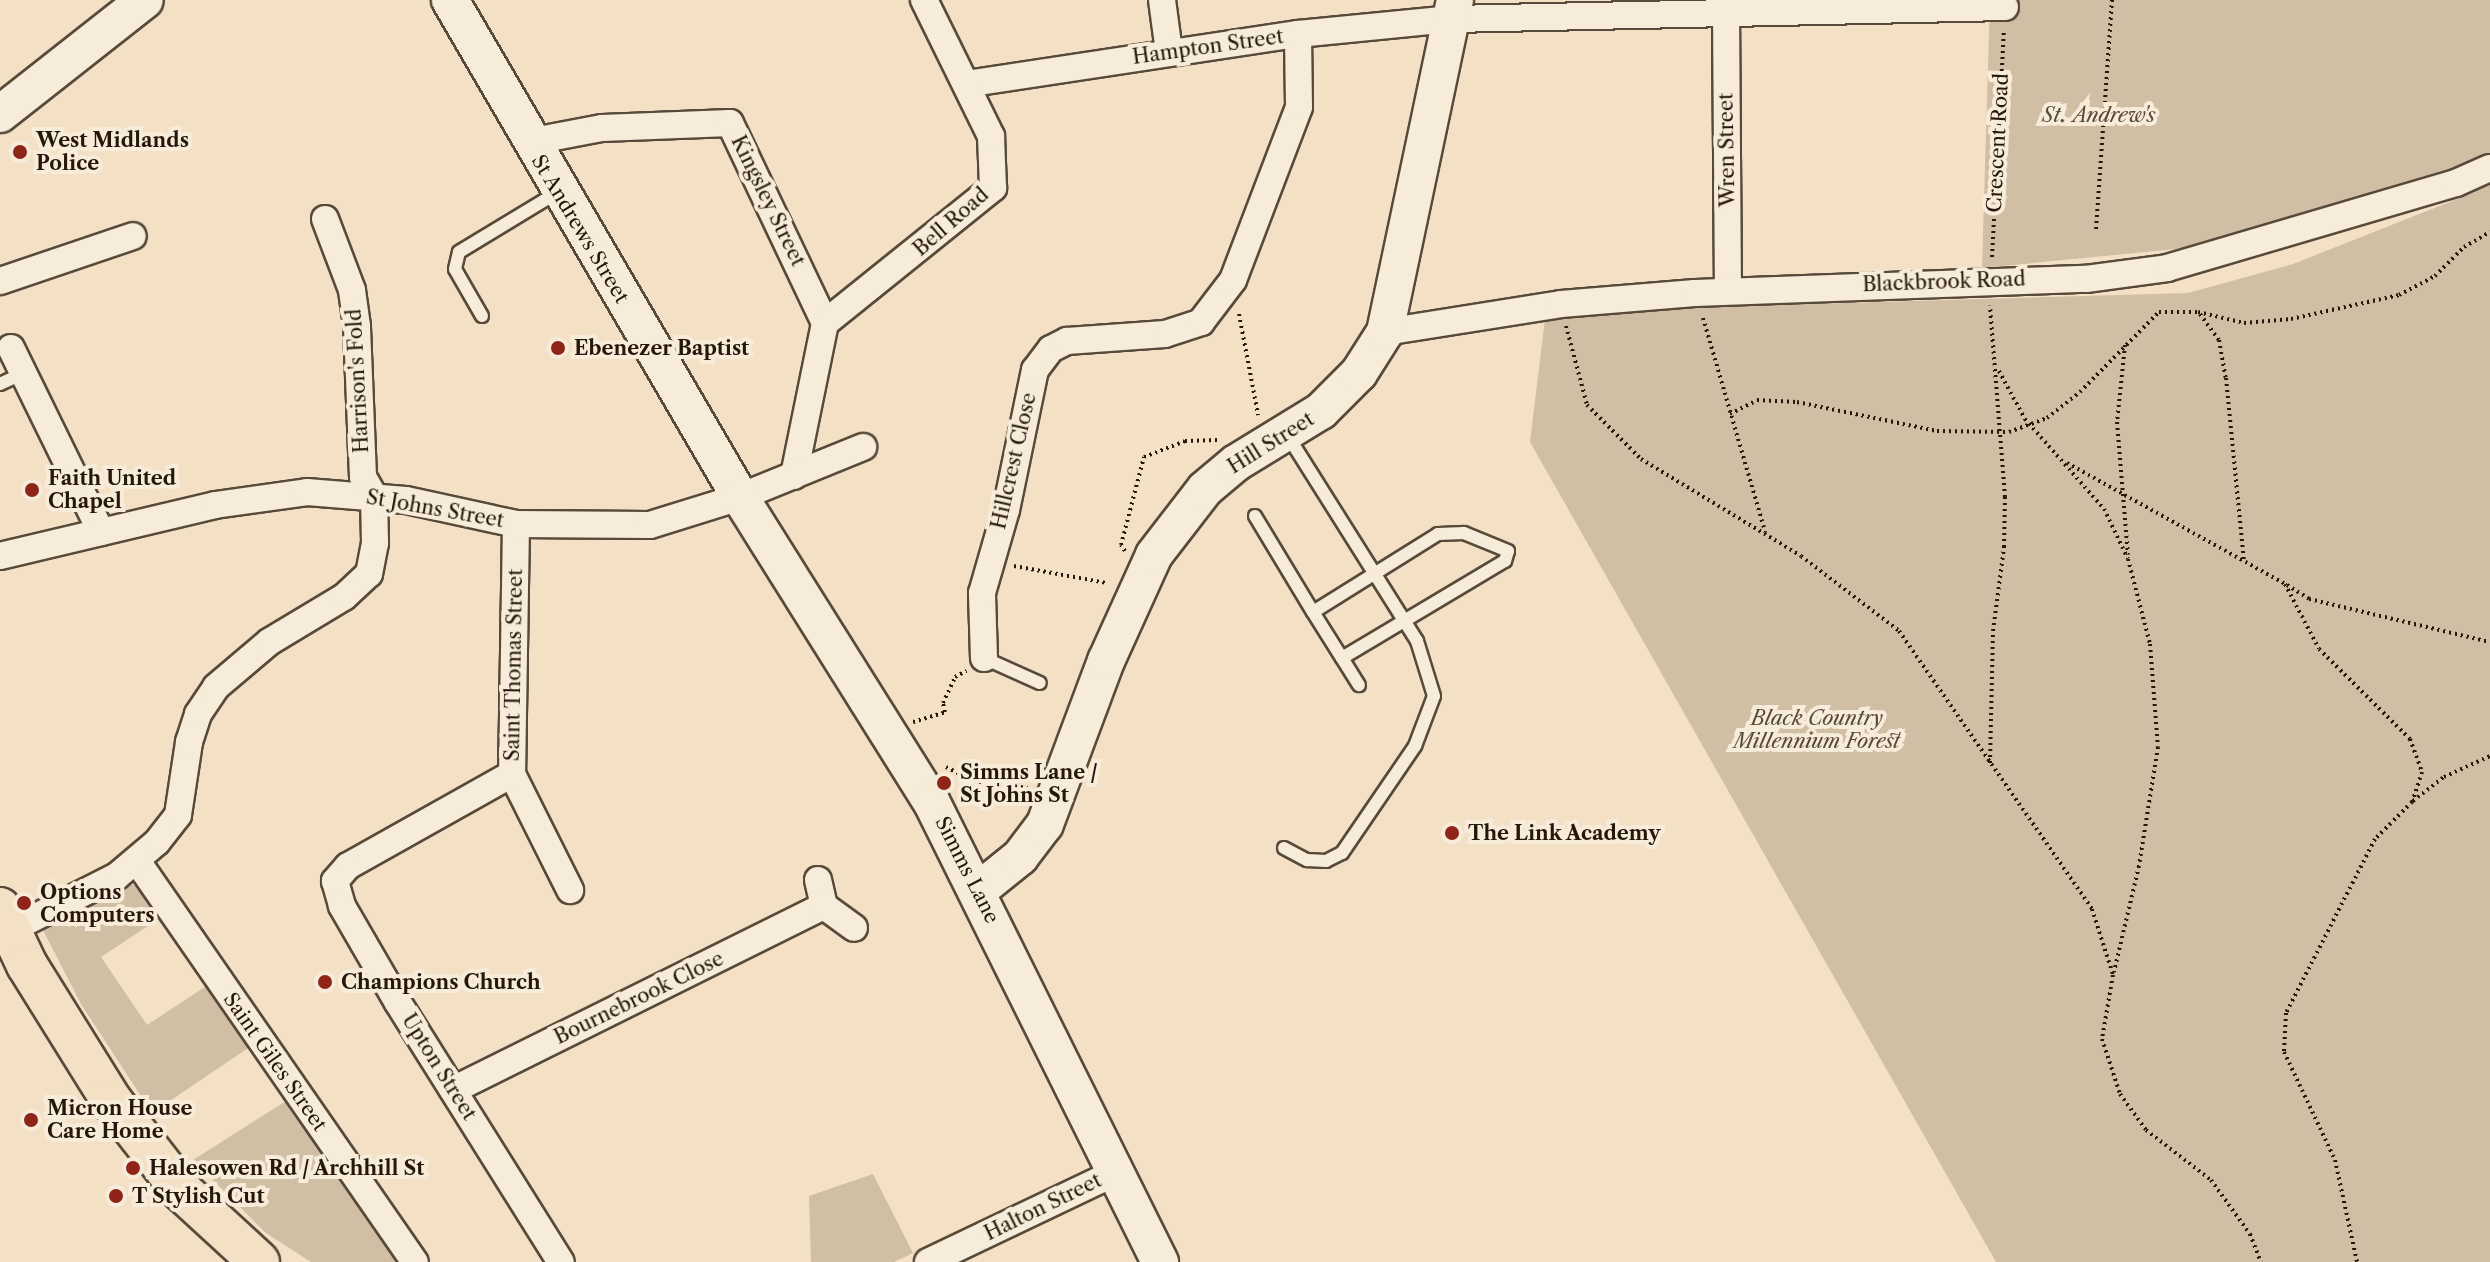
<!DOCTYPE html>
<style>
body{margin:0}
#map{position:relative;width:2490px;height:1262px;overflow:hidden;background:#f3e0c5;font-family:"Libre Caslon Text",serif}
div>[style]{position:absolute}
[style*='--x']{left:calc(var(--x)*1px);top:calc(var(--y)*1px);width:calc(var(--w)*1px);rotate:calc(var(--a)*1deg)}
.green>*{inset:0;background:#d0bea5}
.path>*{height:4px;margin-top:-2px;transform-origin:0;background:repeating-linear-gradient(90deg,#25180b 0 2px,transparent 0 6px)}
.roads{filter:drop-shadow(2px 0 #584a3a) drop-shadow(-2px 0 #584a3a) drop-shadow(0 2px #584a3a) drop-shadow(0 -2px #584a3a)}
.lane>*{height:12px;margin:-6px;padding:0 6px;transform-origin:6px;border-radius:6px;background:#f7ebd9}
.street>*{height:26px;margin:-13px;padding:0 13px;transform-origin:13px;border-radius:13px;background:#f7ebd9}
.secondary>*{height:36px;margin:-18px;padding:0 18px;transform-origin:18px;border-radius:18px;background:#f7ebd9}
.primary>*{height:40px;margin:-20px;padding:0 20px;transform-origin:20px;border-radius:20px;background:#f3e0c5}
.dots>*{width:22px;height:22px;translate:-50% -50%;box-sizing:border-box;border:4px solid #f7ebd9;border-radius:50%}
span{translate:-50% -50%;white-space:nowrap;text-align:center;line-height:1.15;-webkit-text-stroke:8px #f7ebd9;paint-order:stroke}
.street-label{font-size:20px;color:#25180b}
.park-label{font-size:20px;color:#584a39;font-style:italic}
.poi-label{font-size:20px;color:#25180b;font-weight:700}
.left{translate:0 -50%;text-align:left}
</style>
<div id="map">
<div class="green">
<div style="clip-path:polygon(1990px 0,2490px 0,2490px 1262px,1996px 1262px,1530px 442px,1545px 319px,1671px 308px,2188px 293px,2293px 264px,2475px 192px,2461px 165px,2186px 248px,1982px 268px)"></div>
<div style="clip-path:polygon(127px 883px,139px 887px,160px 918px,101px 957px,147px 1025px,211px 983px,254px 1044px,152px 1113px,81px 1004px,43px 930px,50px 921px)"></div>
<div style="clip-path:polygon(286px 1101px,397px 1262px,311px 1262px,266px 1233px,193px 1160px)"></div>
<div style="clip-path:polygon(873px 1174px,913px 1253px,894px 1262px,811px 1262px,809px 1196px)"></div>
</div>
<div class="path">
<div style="--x:2096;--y:229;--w:230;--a:-86"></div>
<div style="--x:1992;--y:257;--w:227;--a:-87"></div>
<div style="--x:1239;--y:314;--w:103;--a:79.3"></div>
<div style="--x:2200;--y:314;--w:32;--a:54"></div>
<div style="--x:2219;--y:340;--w:39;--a:80"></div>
<div style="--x:2226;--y:378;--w:184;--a:84.4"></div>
<div style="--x:1703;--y:318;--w:223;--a:73.8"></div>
<div style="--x:1566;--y:326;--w:82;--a:75.1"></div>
<div style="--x:1587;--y:405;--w:76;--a:45"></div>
<div style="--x:1641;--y:459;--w:187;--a:31.2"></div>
<div style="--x:1801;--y:556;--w:123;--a:37.4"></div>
<div style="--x:1899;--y:631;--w:338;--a:55.2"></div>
<div style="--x:2092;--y:909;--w:69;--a:72.3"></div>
<div style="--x:2113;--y:975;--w:65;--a:99.8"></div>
<div style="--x:2102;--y:1039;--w:58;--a:71.9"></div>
<div style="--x:2120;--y:1094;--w:44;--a:54.2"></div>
<div style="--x:2146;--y:1130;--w:82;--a:37.6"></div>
<div style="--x:2211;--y:1180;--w:67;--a:54.2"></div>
<div style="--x:2250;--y:1234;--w:30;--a:69"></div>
<div style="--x:2125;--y:345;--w:77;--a:95.9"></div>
<div style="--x:2117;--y:422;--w:133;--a:85.3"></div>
<div style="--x:1999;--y:371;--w:55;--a:61.6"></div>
<div style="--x:2025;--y:419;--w:120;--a:48.7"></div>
<div style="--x:2104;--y:509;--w:55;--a:64.4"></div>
<div style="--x:2128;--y:559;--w:88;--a:75.5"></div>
<div style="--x:2150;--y:644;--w:103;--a:85.6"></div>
<div style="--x:2158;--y:747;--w:121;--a:99.1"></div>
<div style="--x:2139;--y:866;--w:109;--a:103.3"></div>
<div style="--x:1730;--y:414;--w:30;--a:-27"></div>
<div style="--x:1757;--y:400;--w:40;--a:2.9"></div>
<div style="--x:1797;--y:402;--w:143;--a:11.7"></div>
<div style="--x:1937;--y:431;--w:72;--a:0.8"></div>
<div style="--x:2009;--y:432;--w:40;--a:-20.2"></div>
<div style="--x:2047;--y:418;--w:42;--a:-38.2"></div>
<div style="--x:2080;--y:392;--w:112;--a:-45.4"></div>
<div style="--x:2159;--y:312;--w:39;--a:0"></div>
<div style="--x:2198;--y:312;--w:47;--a:13.4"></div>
<div style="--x:2244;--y:323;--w:47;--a:-4.9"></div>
<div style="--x:2291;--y:319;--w:111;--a:-12.5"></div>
<div style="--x:2399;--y:295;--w:41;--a:-27.8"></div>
<div style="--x:2435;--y:276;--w:41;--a:-45"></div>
<div style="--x:2464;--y:247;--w:30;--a:-30"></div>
<div style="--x:2067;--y:463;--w:249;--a:29"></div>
<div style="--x:2285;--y:584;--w:73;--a:62.4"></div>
<div style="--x:2319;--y:649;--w:128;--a:44.7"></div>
<div style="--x:2410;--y:739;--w:35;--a:70"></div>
<div style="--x:2422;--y:772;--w:32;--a:108"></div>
<div style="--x:2412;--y:802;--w:52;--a:135"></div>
<div style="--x:2375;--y:839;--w:195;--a:117.1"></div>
<div style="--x:2286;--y:1013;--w:39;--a:93"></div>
<div style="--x:2284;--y:1052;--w:119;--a:64.7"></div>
<div style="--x:2335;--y:1160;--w:104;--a:77.8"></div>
<div style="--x:1125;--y:551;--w:7;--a:-124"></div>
<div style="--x:1121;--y:545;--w:91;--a:-75.4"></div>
<div style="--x:1144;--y:457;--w:44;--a:-21.3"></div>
<div style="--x:1185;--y:441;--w:32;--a:-2"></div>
<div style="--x:1014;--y:566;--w:95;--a:10.4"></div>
<div style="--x:2287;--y:585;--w:26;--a:32"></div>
<div style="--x:2309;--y:599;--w:186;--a:13.4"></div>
<div style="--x:913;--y:722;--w:34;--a:-17"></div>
<div style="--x:945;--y:712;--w:9;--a:-103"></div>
<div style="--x:943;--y:703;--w:29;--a:-65"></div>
<div style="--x:955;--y:677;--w:13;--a:-29"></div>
<div style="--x:1990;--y:763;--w:132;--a:-88.7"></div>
<div style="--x:1993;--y:631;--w:85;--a:-82.5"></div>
<div style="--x:2004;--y:547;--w:50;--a:-88.9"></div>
<div style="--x:2005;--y:497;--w:192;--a:-94.5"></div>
<div style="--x:946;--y:767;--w:30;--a:27"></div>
<div style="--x:973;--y:781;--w:55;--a:7.3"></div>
<div style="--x:2413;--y:801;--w:39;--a:-38"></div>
<div style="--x:2444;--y:777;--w:51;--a:-24.5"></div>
</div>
<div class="roads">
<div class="lane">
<div style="--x:482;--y:316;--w:54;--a:-119.9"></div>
<div style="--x:455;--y:269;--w:17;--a:-77"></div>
<div style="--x:459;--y:252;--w:116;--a:-31.2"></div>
<div style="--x:0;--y:384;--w:26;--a:-25"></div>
<div style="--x:1255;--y:516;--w:112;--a:58.9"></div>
<div style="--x:1313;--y:612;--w:54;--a:57.8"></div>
<div style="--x:1342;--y:658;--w:190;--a:-30.8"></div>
<div style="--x:1505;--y:561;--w:10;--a:-73"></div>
<div style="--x:1508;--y:551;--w:48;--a:-157.8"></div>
<div style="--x:1464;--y:533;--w:26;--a:178"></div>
<div style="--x:1438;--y:534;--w:147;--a:148"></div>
<div style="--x:984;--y:658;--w:61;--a:24.1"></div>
<div style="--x:1342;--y:658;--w:32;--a:58"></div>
<div style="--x:1284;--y:848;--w:26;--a:28"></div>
<div style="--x:1307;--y:860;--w:19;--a:3"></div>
<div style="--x:1326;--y:861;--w:18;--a:-27"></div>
<div style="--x:1342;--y:853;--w:130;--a:-55.7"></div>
<div style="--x:1415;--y:746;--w:53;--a:-69.2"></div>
<div style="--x:1434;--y:696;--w:58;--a:-107.2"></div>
<div style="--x:1417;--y:641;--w:242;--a:-122.2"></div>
</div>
<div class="street">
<div style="--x:1162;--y:0;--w:52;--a:82.3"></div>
<div style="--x:1726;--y:10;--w:280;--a:89.6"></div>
<div style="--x:966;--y:84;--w:336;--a:-8.6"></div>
<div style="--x:1298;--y:34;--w:155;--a:-5.6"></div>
<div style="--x:1452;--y:19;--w:553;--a:-1.24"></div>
<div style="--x:528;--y:142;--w:75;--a:-10.7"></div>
<div style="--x:602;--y:128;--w:128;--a:-2.2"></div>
<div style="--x:730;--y:123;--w:221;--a:64.6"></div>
<div style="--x:825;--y:323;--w:156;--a:101.5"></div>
<div style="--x:0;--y:281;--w:140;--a:-18.7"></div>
<div style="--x:825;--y:323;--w:216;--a:-38.8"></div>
<div style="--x:993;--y:188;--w:52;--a:-92.2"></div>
<div style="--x:991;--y:136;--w:152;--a:-116.2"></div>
<div style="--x:1385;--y:332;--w:178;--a:-9"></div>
<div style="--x:1561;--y:304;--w:134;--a:-4.7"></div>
<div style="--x:1695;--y:293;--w:391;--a:-2.1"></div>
<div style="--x:2086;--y:279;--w:82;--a:-7.7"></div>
<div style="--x:2167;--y:268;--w:301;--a:-16.4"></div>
<div style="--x:2456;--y:183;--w:37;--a:-24"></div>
<div style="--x:11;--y:348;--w:205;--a:63.9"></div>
<div style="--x:516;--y:524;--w:250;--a:90.9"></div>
<div style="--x:512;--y:774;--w:130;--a:63.4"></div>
<div style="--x:0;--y:556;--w:221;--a:-13.3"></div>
<div style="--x:215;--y:505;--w:93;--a:-8"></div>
<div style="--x:307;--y:492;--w:99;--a:4.6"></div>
<div style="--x:406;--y:500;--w:113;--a:12.3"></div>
<div style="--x:516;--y:524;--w:134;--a:0.4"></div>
<div style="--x:650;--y:525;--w:94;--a:-17.3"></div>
<div style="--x:740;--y:497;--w:133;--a:-22.1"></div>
<div style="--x:984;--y:658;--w:65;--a:-91.8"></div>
<div style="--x:982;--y:593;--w:86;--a:-73.9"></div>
<div style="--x:1006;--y:510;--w:143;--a:-78.3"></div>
<div style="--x:1035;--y:370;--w:26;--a:-53"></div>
<div style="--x:1051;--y:349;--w:18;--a:-27"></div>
<div style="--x:1067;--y:341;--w:98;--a:-4.1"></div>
<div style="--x:1165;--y:334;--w:38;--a:-18"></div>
<div style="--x:1201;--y:322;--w:53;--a:-52.7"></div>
<div style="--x:1233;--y:280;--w:185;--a:-69.1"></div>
<div style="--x:1299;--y:107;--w:73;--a:-90.8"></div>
<div style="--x:512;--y:774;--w:188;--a:150.7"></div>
<div style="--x:348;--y:866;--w:20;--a:131"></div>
<div style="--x:335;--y:881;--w:26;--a:74"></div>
<div style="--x:342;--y:906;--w:110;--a:59.9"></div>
<div style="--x:397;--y:1001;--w:308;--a:57.9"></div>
<div style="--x:137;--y:861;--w:488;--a:55.3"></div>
<div style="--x:818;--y:880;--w:27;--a:77"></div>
<div style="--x:10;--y:930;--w:120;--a:-26.8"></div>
<div style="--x:117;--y:876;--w:52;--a:-40.4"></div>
<div style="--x:157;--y:842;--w:34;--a:-52"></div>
<div style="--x:178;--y:815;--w:74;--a:-81.4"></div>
<div style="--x:189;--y:742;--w:29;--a:-72"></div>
<div style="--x:198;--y:714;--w:32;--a:-56"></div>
<div style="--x:216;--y:687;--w:70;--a:-40.3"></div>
<div style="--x:269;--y:642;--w:87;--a:-31"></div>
<div style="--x:344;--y:597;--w:34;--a:-43"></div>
<div style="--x:369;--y:574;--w:32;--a:-79"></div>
<div style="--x:375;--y:543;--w:47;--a:-91.2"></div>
<div style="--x:374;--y:496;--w:22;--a:-120"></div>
<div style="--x:363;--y:477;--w:151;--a:-92.3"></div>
<div style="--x:357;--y:326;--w:36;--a:-98"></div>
<div style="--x:352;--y:290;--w:76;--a:-110.8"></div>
<div style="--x:453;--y:1090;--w:414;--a:-26.4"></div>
<div style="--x:824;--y:906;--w:37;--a:36"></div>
<div style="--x:928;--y:1262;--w:207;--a:-25.5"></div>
</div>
<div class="secondary">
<div style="--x:450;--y:0;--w:575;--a:59.74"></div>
<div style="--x:740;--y:497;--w:359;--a:57.9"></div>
<div style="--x:931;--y:801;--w:515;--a:63.58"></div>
<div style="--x:0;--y:114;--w:184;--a:-38.2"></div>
<div style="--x:979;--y:890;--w:53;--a:-38.8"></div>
<div style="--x:1020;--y:857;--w:41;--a:-52.9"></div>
<div style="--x:1045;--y:824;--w:174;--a:-69.5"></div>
<div style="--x:1106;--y:661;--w:116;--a:-65.6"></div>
<div style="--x:1154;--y:555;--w:83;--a:-52.3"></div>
<div style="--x:1205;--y:489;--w:40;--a:-40"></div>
<div style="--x:1236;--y:463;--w:100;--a:-31.5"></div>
<div style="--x:1321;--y:411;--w:54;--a:-45"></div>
<div style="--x:1359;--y:373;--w:49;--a:-57.6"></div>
<div style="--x:1385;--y:332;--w:339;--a:-78.1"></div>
</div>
<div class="primary">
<div style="--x:0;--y:908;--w:63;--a:64.7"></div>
<div style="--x:27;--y:965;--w:159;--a:58.1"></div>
<div style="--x:111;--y:1100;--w:117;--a:52"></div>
<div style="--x:183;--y:1192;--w:103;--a:42.6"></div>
</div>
</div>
<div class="dots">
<div style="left:20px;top:152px;background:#8f2418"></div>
<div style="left:558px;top:348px;background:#8f2418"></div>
<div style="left:32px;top:490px;background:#8f2418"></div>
<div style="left:944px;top:783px;background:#8f2418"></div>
<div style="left:1452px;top:833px;background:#8f2418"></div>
<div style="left:24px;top:903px;background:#8f2418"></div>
<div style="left:325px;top:982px;background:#8f2418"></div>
<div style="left:31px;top:1120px;background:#8f2418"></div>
<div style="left:133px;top:1168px;background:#8f2418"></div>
<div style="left:116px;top:1196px;background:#8f2418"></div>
</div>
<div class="street-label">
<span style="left:1208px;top:47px;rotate:-8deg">Hampton Street</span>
<span style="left:1998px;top:143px;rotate:-87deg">Crescent Road</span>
<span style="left:1727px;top:150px;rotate:-91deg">Wren Street</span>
<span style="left:768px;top:201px;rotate:64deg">Kingsley Street</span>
<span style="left:951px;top:222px;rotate:-41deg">Bell Road</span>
<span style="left:580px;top:229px;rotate:59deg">St Andrews Street</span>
<span style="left:1944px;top:282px;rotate:-2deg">Blackbrook Road</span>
<span style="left:358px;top:381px;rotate:-93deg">Harrison's Fold</span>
<span style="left:1271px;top:443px;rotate:-32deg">Hill Street</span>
<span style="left:1014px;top:461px;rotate:-77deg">Hillcrest Close</span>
<span style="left:435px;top:509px;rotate:10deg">St Johns Street</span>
<span style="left:514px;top:665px;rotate:-89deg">Saint Thomas Street</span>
<span style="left:967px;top:870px;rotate:63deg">Simms Lane</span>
<span style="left:639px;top:998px;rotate:-26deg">Bournebrook Close</span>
<span style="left:275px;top:1062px;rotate:55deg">Saint Giles Street</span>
<span style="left:439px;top:1067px;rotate:58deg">Upton Street</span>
<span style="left:1043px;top:1207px;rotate:-26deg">Halton Street</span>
</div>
<div class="park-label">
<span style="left:2099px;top:115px">St. Andrew's</span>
<span style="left:1817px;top:730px">Black Country<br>Millennium Forest</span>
</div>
<div class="poi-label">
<span class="left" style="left:36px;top:152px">West Midlands<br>Police</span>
<span class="left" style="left:574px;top:348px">Ebenezer Baptist</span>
<span class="left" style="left:48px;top:490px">Faith United<br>Chapel</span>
<span class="left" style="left:960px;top:784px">Simms Lane /<br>St Johns St</span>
<span class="left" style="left:1468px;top:833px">The Link Academy</span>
<span class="left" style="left:40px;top:904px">Options<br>Computers</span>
<span class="left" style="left:341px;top:982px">Champions Church</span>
<span class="left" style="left:47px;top:1120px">Micron House<br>Care Home</span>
<span class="left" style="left:149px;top:1168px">Halesowen Rd / Archhill St</span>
<span class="left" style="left:132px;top:1196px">T Stylish Cut</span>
</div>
</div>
